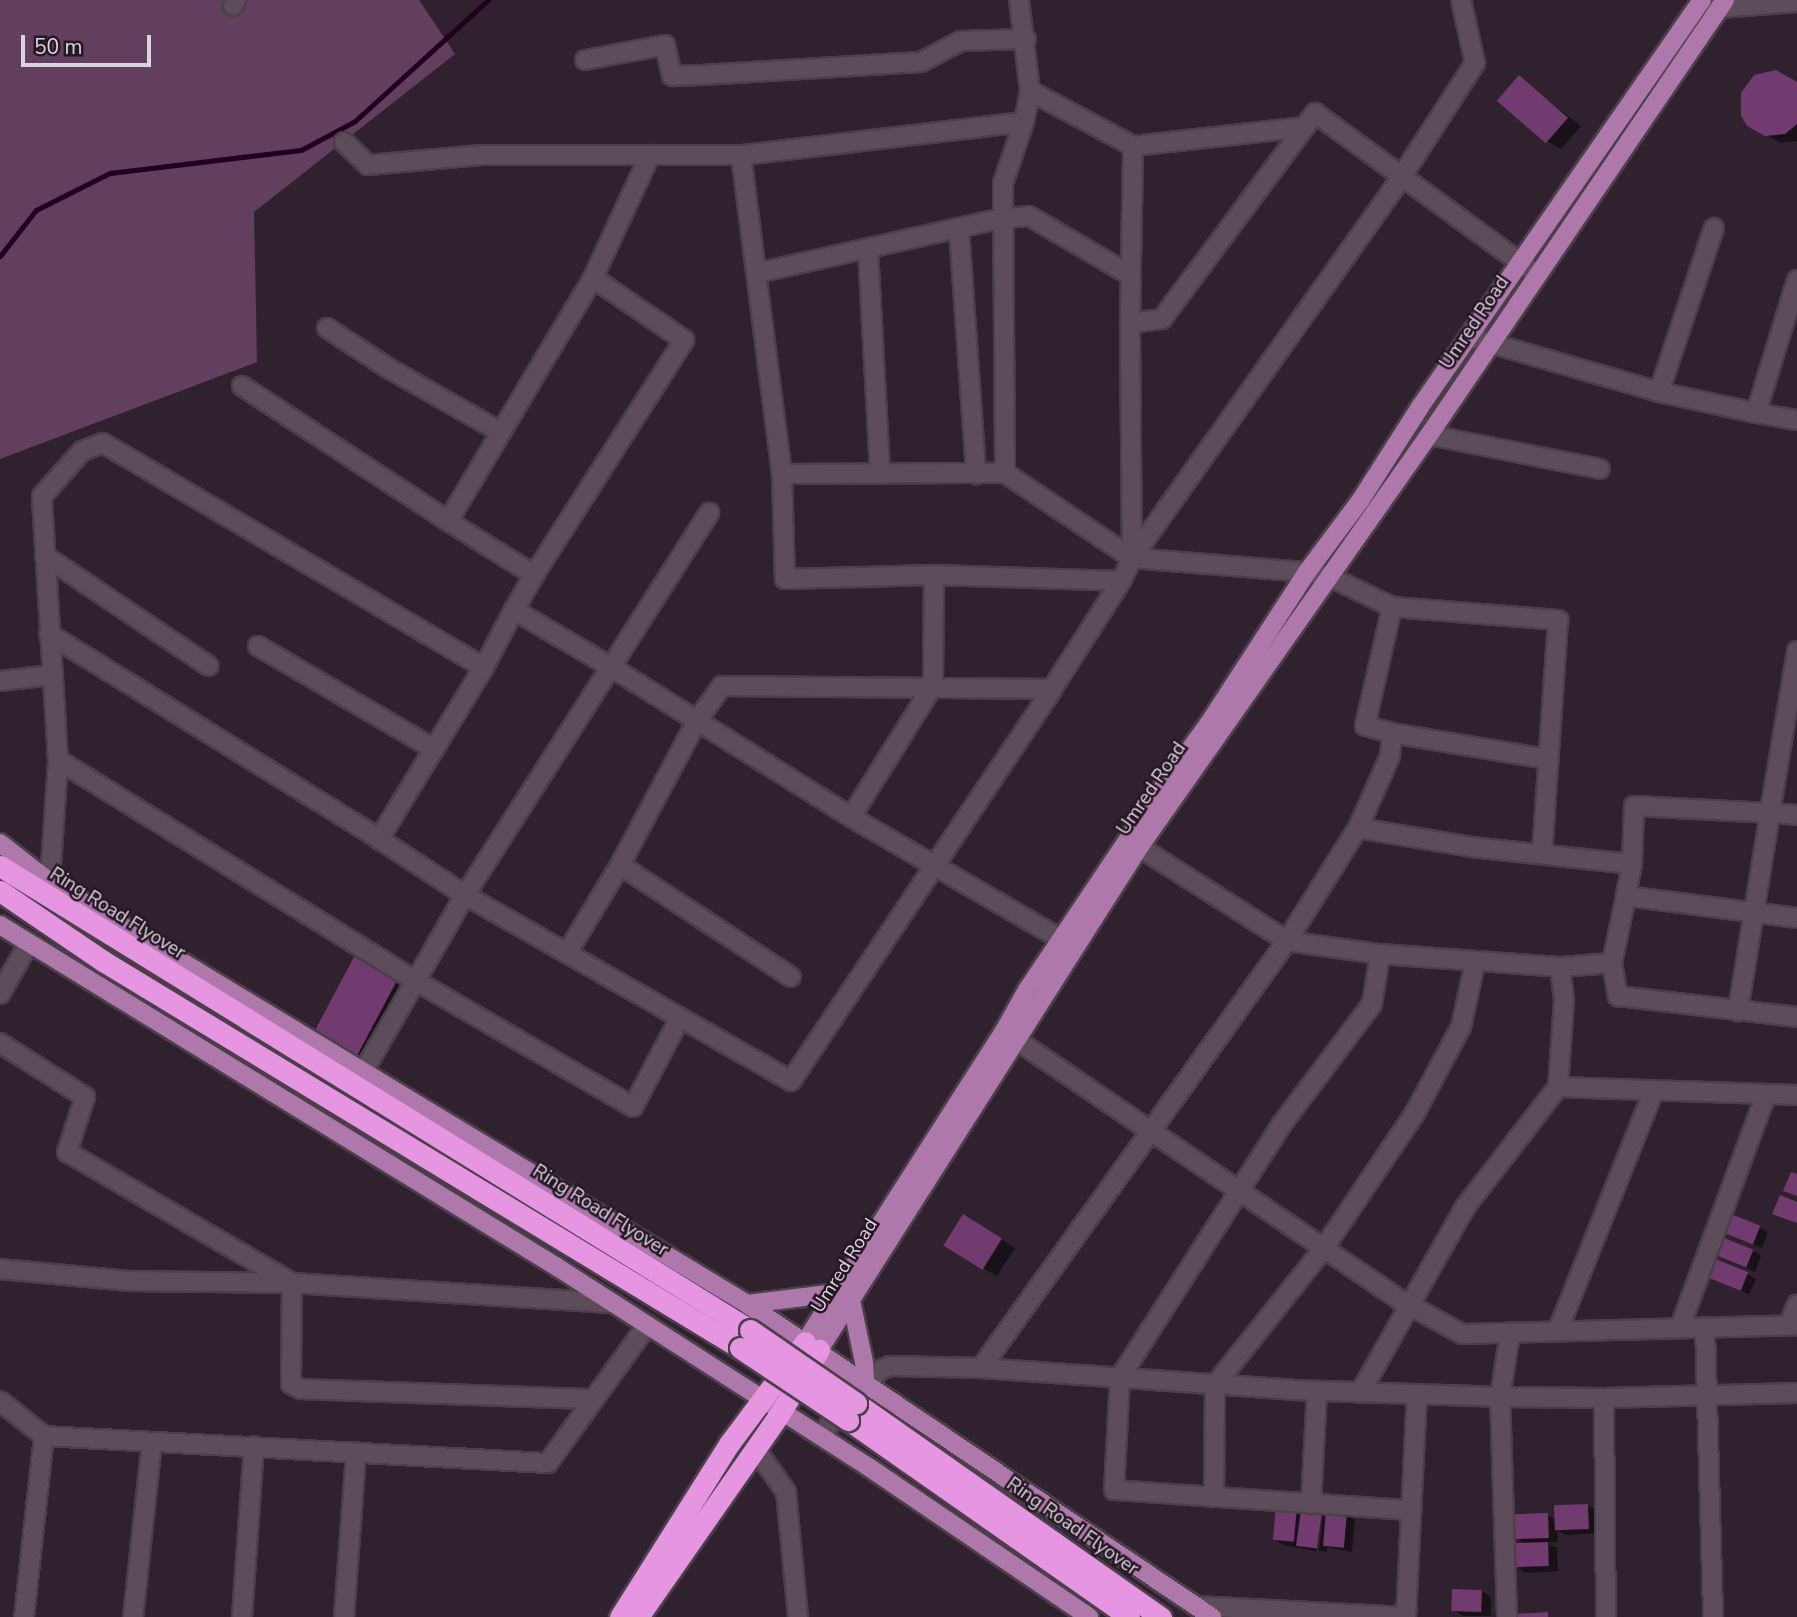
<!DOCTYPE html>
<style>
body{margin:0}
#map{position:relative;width:1797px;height:1617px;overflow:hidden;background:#2f212e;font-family:"Nunito Sans",sans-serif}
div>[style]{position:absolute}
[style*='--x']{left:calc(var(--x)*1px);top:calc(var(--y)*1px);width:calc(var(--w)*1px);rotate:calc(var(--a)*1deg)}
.green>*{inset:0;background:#623e5f}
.shadow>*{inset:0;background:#0007}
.stream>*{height:5px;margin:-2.5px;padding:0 2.5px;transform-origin:2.5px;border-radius:2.5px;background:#200020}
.building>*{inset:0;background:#723b6f;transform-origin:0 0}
.roads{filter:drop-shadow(2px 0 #4b3f4a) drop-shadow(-2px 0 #4b3f4a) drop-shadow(0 2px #4b3f4a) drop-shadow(0 -2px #4b3f4a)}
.street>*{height:18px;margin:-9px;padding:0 9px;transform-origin:9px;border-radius:9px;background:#5d4d5b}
.primary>*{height:18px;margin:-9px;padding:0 9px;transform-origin:9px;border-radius:9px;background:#af78ab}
.highway>*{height:21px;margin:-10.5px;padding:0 10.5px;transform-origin:10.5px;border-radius:10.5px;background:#e695e1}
.bridges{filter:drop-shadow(2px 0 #4b3f4a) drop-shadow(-2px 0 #4b3f4a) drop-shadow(0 2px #4b3f4a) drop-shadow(0 -2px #4b3f4a)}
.highway-bridge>*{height:21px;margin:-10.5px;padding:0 10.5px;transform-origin:10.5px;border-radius:10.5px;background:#e695e1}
span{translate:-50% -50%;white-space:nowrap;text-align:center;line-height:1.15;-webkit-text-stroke:5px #251724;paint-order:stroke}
.street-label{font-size:19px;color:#ded4dd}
.scale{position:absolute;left:21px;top:35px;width:130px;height:32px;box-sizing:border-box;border:4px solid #ded4dd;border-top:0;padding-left:9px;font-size:21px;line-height:24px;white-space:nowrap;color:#ded4dd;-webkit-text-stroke:5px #251724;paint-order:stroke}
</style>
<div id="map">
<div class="green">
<div style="clip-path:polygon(0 0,419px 0,455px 54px,254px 212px,257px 362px,0 459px)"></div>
</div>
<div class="shadow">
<div style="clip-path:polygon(1519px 78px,1581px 126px,1561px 149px,1547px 141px)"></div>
<div style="clip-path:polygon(1797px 83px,1797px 141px,1781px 143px,1748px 124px)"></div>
<div style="clip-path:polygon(396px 981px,415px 992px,375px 1067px,334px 1045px)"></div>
<div style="clip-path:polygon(1727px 1214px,1768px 1232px,1762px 1248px,1730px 1235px)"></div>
<div style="clip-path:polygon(978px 1224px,1015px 1248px,997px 1276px,983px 1268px)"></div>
<div style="clip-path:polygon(1753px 1251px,1761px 1256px,1755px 1272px,1714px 1254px)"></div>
<div style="clip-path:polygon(1747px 1274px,1756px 1279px,1749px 1294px,1717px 1281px)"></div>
<div style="clip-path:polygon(1588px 1506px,1597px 1511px,1598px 1533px,1566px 1535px,1557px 1530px,1558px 1542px,1547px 1543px,1557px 1548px,1558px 1571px,1526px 1573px,1517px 1567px,1527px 1545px,1517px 1539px,1548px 1515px,1556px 1520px)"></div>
<div style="clip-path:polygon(1296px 1509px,1321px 1514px,1327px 1518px,1346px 1515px,1355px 1520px,1352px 1552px,1327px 1547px,1327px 1552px,1319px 1551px,1323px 1516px,1320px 1516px,1316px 1551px,1283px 1545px,1274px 1539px)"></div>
<div style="clip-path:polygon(1482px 1591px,1491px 1597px,1491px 1616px,1463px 1616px,1454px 1610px)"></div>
</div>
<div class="stream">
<div style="--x:0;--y:256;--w:58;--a:-52"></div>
<div style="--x:36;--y:210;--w:83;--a:-26.6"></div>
<div style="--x:110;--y:173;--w:192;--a:-6.9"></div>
<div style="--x:301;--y:150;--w:61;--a:-28.2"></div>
<div style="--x:355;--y:121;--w:180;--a:-42.3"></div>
</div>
<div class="building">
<div style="clip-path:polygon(1776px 70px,1797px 82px,1797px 124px,1785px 134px,1765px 136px,1747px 126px,1741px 116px,1741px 93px,1754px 75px)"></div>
<div style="left:1519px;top:75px;width:65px;height:34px;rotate:41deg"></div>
<div style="left:354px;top:957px;width:49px;height:88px;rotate:28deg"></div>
<div style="clip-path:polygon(1791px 1172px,1797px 1174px,1797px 1196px,1783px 1191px)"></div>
<div style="clip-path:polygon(1780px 1195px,1797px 1202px,1797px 1223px,1772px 1214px)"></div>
<div style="left:1726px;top:1212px;width:37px;height:20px;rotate:22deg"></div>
<div style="left:963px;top:1214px;width:46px;height:37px;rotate:32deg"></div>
<div style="left:1719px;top:1236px;width:37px;height:19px;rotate:22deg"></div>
<div style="left:1713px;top:1258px;width:38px;height:20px;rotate:22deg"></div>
<div style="left:1588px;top:1504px;width:25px;height:34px;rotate:88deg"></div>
<div style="left:1276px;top:1505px;width:21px;height:35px;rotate:5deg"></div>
<div style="left:1301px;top:1510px;width:21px;height:36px;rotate:8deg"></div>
<div style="left:1326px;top:1511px;width:21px;height:35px;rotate:5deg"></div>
<div style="left:1548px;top:1513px;width:25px;height:34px;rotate:88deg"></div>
<div style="left:1548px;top:1542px;width:24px;height:34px;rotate:88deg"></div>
<div style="left:1452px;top:1589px;width:30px;height:22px;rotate:2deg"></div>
<div style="clip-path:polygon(1548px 1612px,1548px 1617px,1514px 1617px,1514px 1614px)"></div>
</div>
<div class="roads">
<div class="street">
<div style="--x:1019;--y:0;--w:92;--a:83.1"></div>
<div style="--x:1030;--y:91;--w:32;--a:101"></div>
<div style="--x:1024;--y:122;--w:65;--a:109"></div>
<div style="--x:1003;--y:183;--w:290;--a:89.6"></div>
<div style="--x:1005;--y:473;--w:153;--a:33.8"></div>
<div style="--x:1132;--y:558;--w:176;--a:4.6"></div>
<div style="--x:1307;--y:572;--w:21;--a:11"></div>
<div style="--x:1328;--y:576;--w:71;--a:25.8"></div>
<div style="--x:1392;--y:607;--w:167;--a:4.5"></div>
<div style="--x:1558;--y:620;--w:235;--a:93.9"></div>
<div style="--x:1707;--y:0;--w:14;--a:34"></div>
<div style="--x:1719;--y:8;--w:78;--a:-4.4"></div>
<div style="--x:233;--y:6;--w:7;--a:-63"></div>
<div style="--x:585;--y:60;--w:81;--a:-10.6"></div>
<div style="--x:665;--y:45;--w:32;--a:77"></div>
<div style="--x:672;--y:76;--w:29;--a:-2"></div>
<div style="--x:701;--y:75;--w:220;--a:-3.4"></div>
<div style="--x:921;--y:62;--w:45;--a:-27.7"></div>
<div style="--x:961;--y:41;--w:65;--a:-1.8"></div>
<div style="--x:1030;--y:91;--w:117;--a:28.1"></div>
<div style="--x:1024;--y:122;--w:285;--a:173.3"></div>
<div style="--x:741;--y:155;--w:322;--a:82.7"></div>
<div style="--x:782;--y:474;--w:105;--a:88.4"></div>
<div style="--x:785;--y:579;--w:149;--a:-1.5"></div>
<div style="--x:934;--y:575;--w:187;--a:1.8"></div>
<div style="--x:344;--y:142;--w:33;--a:44"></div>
<div style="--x:368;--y:165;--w:114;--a:-5"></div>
<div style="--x:482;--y:155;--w:259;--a:0"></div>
<div style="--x:650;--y:155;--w:136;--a:114.9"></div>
<div style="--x:593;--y:278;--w:283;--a:120.8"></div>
<div style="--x:448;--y:521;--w:102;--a:32.1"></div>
<div style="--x:534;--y:575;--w:40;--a:119.7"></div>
<div style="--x:514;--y:610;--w:113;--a:30.4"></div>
<div style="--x:611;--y:667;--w:183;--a:-57.5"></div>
<div style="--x:959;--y:229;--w:246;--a:86"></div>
<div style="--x:868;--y:250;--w:224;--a:86.9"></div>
<div style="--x:757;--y:273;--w:252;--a:-12.6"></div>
<div style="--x:1003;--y:218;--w:26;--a:-4"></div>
<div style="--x:1029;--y:216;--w:117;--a:30.3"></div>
<div style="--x:1797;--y:280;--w:139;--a:107.1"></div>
<div style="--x:1756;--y:413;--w:42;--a:9.7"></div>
<div style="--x:1130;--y:323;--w:177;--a:-89"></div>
<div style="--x:1133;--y:146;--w:173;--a:-6.3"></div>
<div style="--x:327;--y:328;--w:73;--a:33.3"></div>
<div style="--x:388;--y:368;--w:128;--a:29.6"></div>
<div style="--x:1469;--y:337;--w:198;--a:16.1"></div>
<div style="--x:1659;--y:392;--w:99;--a:12.2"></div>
<div style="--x:242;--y:386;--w:246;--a:33.2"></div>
<div style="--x:1659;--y:392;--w:173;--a:-71.5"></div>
<div style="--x:1429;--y:435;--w:174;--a:11.2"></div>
<div style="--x:782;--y:474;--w:223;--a:-0.3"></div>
<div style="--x:45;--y:556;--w:197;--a:33.9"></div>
<div style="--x:1132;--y:558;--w:235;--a:-90.5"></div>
<div style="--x:1130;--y:323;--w:32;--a:-7"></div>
<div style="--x:1162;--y:319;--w:257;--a:-53.4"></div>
<div style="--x:1315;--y:113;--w:273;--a:36.1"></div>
<div style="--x:534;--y:575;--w:279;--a:-57.4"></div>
<div style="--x:684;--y:340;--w:110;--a:-145.7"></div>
<div style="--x:514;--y:610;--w:64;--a:117.8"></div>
<div style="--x:484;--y:667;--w:202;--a:121.4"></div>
<div style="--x:379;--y:839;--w:103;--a:33.1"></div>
<div style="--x:465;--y:895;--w:271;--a:-57.4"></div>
<div style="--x:611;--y:667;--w:283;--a:32"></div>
<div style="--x:851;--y:817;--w:244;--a:30.2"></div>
<div style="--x:49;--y:634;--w:388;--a:31.8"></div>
<div style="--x:258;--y:646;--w:204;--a:30.3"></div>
<div style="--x:1797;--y:651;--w:164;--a:99.5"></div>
<div style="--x:1770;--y:813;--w:27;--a:4"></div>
<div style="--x:0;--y:681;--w:52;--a:-6.6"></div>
<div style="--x:1392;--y:733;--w:158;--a:9.5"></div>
<div style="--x:58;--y:760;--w:421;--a:31.7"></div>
<div style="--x:416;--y:981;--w:251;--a:30.1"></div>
<div style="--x:633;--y:1107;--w:101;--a:-62.2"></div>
<div style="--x:851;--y:817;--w:155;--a:-58"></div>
<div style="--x:933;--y:686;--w:111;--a:-89.5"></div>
<div style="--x:1358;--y:828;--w:79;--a:-66"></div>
<div style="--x:1390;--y:756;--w:23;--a:-85"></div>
<div style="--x:1392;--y:733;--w:28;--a:-165"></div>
<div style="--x:1365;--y:726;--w:122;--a:-77.2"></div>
<div style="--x:1128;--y:840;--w:188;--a:32.4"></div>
<div style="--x:1287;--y:941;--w:94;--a:8"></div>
<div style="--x:1380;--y:954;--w:180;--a:4.1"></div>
<div style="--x:1560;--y:967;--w:34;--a:83"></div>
<div style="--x:1564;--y:1001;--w:86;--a:94"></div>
<div style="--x:1558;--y:1087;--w:239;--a:1.9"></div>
<div style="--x:1632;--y:864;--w:58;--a:-88"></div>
<div style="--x:1634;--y:806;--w:136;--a:2.9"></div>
<div style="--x:1770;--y:813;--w:201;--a:99.2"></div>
<div style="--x:620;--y:865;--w:204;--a:33.2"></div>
<div style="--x:50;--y:882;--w:122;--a:-86.2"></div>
<div style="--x:58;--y:760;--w:264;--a:-93.5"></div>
<div style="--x:42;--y:496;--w:60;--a:-48.4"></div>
<div style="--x:82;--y:451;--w:22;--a:-21"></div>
<div style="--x:103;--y:443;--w:442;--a:30.5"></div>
<div style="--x:567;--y:953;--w:103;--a:-58.9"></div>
<div style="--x:620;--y:865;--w:166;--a:-61.9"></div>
<div style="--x:698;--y:719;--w:41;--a:-54"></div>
<div style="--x:722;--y:686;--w:330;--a:0.5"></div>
<div style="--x:1380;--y:954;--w:51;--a:99.1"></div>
<div style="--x:1372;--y:1004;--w:150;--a:126.9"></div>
<div style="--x:1282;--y:1124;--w:300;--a:122.6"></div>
<div style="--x:1120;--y:1377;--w:113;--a:93"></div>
<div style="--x:1114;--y:1490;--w:298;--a:3.9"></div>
<div style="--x:1612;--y:963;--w:34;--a:80"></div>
<div style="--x:1618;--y:996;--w:180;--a:6.7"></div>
<div style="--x:1560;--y:967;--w:52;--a:-4.4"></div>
<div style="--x:1612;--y:963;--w:68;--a:-78.2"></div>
<div style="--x:0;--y:994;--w:59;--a:-60.4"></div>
<div style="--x:1006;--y:1033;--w:476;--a:34.1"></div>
<div style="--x:1400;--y:1300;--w:71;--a:28.7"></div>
<div style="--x:1462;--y:1334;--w:335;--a:-1.5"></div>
<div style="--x:0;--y:1043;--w:101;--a:32.4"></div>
<div style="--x:85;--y:1097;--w:58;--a:108.1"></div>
<div style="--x:67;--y:1152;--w:260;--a:30.2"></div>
<div style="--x:292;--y:1283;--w:101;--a:90.6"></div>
<div style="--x:291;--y:1384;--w:11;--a:27"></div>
<div style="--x:301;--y:1389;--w:292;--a:2"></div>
<div style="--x:363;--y:1072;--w:204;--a:-60"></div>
<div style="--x:465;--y:895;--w:375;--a:29.7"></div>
<div style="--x:791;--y:1081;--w:471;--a:-56.3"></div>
<div style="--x:1052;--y:689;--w:128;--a:-57.4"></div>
<div style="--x:1121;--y:581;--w:25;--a:-64"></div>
<div style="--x:1132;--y:558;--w:468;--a:-54.7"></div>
<div style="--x:1402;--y:176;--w:135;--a:-57.1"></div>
<div style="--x:1475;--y:63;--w:65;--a:-102.5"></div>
<div style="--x:0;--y:1269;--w:130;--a:5.3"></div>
<div style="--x:129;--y:1281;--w:163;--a:0.7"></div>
<div style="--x:292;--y:1283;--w:323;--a:3.6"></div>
<div style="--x:1789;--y:1325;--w:22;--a:-69"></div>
<div style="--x:1680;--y:1327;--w:248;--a:-69.7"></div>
<div style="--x:1705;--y:1327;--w:290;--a:88.4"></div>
<div style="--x:1558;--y:1330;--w:258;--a:-68.2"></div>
<div style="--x:981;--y:1368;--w:525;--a:-54.37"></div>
<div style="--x:1287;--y:941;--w:133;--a:-57.9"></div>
<div style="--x:1358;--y:828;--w:115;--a:9.5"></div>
<div style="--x:1471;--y:847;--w:162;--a:6"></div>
<div style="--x:1632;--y:864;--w:33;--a:101"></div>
<div style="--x:1626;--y:896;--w:172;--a:7.3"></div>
<div style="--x:1360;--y:1393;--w:215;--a:-60.5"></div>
<div style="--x:1466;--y:1206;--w:150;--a:-52.3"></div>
<div style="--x:1604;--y:1398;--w:219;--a:89.5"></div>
<div style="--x:0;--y:1401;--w:56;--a:38.5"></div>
<div style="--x:44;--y:1436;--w:505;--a:3.07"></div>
<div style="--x:548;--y:1463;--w:170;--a:-54.3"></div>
<div style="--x:819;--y:1436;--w:90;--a:-47.3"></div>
<div style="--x:880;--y:1370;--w:11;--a:-22"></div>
<div style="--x:890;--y:1366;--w:91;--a:1.3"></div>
<div style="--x:981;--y:1368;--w:313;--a:4"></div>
<div style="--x:1293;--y:1390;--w:207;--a:1.9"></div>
<div style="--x:1500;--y:1397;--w:104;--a:0.6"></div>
<div style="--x:1604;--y:1398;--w:193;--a:-1.5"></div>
<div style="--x:755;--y:1448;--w:54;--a:54.8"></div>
<div style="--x:786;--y:1492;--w:126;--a:84.5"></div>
<div style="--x:1214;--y:1497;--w:112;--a:-89.5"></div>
<div style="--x:1215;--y:1385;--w:175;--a:-51.5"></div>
<div style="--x:1324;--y:1248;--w:163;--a:-56"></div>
<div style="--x:1415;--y:1113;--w:98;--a:-61.9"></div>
<div style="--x:1461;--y:1027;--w:66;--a:-77.7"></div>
<div style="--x:1311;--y:1504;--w:113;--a:-87"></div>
<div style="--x:1195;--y:1606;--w:211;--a:3"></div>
<div style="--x:24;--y:1617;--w:182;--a:-83.7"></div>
<div style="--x:133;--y:1617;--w:175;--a:-83.8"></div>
<div style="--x:242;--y:1617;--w:171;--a:-86"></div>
<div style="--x:344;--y:1617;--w:165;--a:-85.8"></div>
<div style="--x:1406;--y:1617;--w:223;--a:-87.2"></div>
<div style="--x:1507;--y:1617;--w:220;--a:-91.8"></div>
<div style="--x:1500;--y:1397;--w:65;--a:-81.1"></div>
</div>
<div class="primary">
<div style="--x:0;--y:843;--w:63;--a:38"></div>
<div style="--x:50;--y:882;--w:815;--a:31.19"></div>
<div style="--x:747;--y:1304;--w:561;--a:33.95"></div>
<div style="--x:0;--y:925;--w:654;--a:31.55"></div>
<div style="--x:557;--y:1267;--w:372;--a:32.7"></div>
<div style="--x:870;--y:1468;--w:265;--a:34.2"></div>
<div style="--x:851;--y:1300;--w:63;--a:78.2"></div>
<div style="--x:864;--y:1362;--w:20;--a:87"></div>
<div style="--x:747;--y:1304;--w:90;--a:-7"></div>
<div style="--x:805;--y:1342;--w:369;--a:-57.4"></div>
<div style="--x:1004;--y:1031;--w:47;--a:-60.7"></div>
<div style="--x:1027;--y:990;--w:250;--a:-56.2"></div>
<div style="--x:1166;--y:782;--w:73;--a:-53.9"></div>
<div style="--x:1209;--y:723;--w:180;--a:-57"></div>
<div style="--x:1307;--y:572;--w:89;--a:-53.3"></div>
<div style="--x:1360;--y:501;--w:112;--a:-57.4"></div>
<div style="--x:1420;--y:407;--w:495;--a:-55.3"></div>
<div style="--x:819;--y:1350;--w:598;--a:-57.51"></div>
<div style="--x:1140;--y:846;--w:502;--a:-54.89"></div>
<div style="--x:1429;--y:435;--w:526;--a:-55.77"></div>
</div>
<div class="highway">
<div style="--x:0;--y:866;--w:882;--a:31.74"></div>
<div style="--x:0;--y:891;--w:125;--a:34.2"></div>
<div style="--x:103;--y:961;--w:745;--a:31.28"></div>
<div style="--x:856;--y:1403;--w:373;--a:35.1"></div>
<div style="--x:848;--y:1420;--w:343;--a:35"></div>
<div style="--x:620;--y:1617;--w:204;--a:-57.8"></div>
<div style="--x:729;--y:1444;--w:127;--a:-53.3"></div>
<div style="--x:638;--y:1617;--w:245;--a:-55.1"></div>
<div style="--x:778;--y:1416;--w:78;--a:-58.2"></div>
</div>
</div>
<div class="bridges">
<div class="highway-bridge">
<div style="--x:750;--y:1330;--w:129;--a:34.6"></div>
<div style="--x:740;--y:1348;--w:130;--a:33.7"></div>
</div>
</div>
<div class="street-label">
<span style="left:1475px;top:323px;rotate:-56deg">Umred Road</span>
<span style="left:1152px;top:789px;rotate:-56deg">Umred Road</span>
<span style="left:117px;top:914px;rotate:32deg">Ring Road Flyover</span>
<span style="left:600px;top:1211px;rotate:32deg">Ring Road Flyover</span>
<span style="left:845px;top:1266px;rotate:-58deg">Umred Road</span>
<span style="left:1072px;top:1527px;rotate:35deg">Ring Road Flyover</span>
</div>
<div class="scale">50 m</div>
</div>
